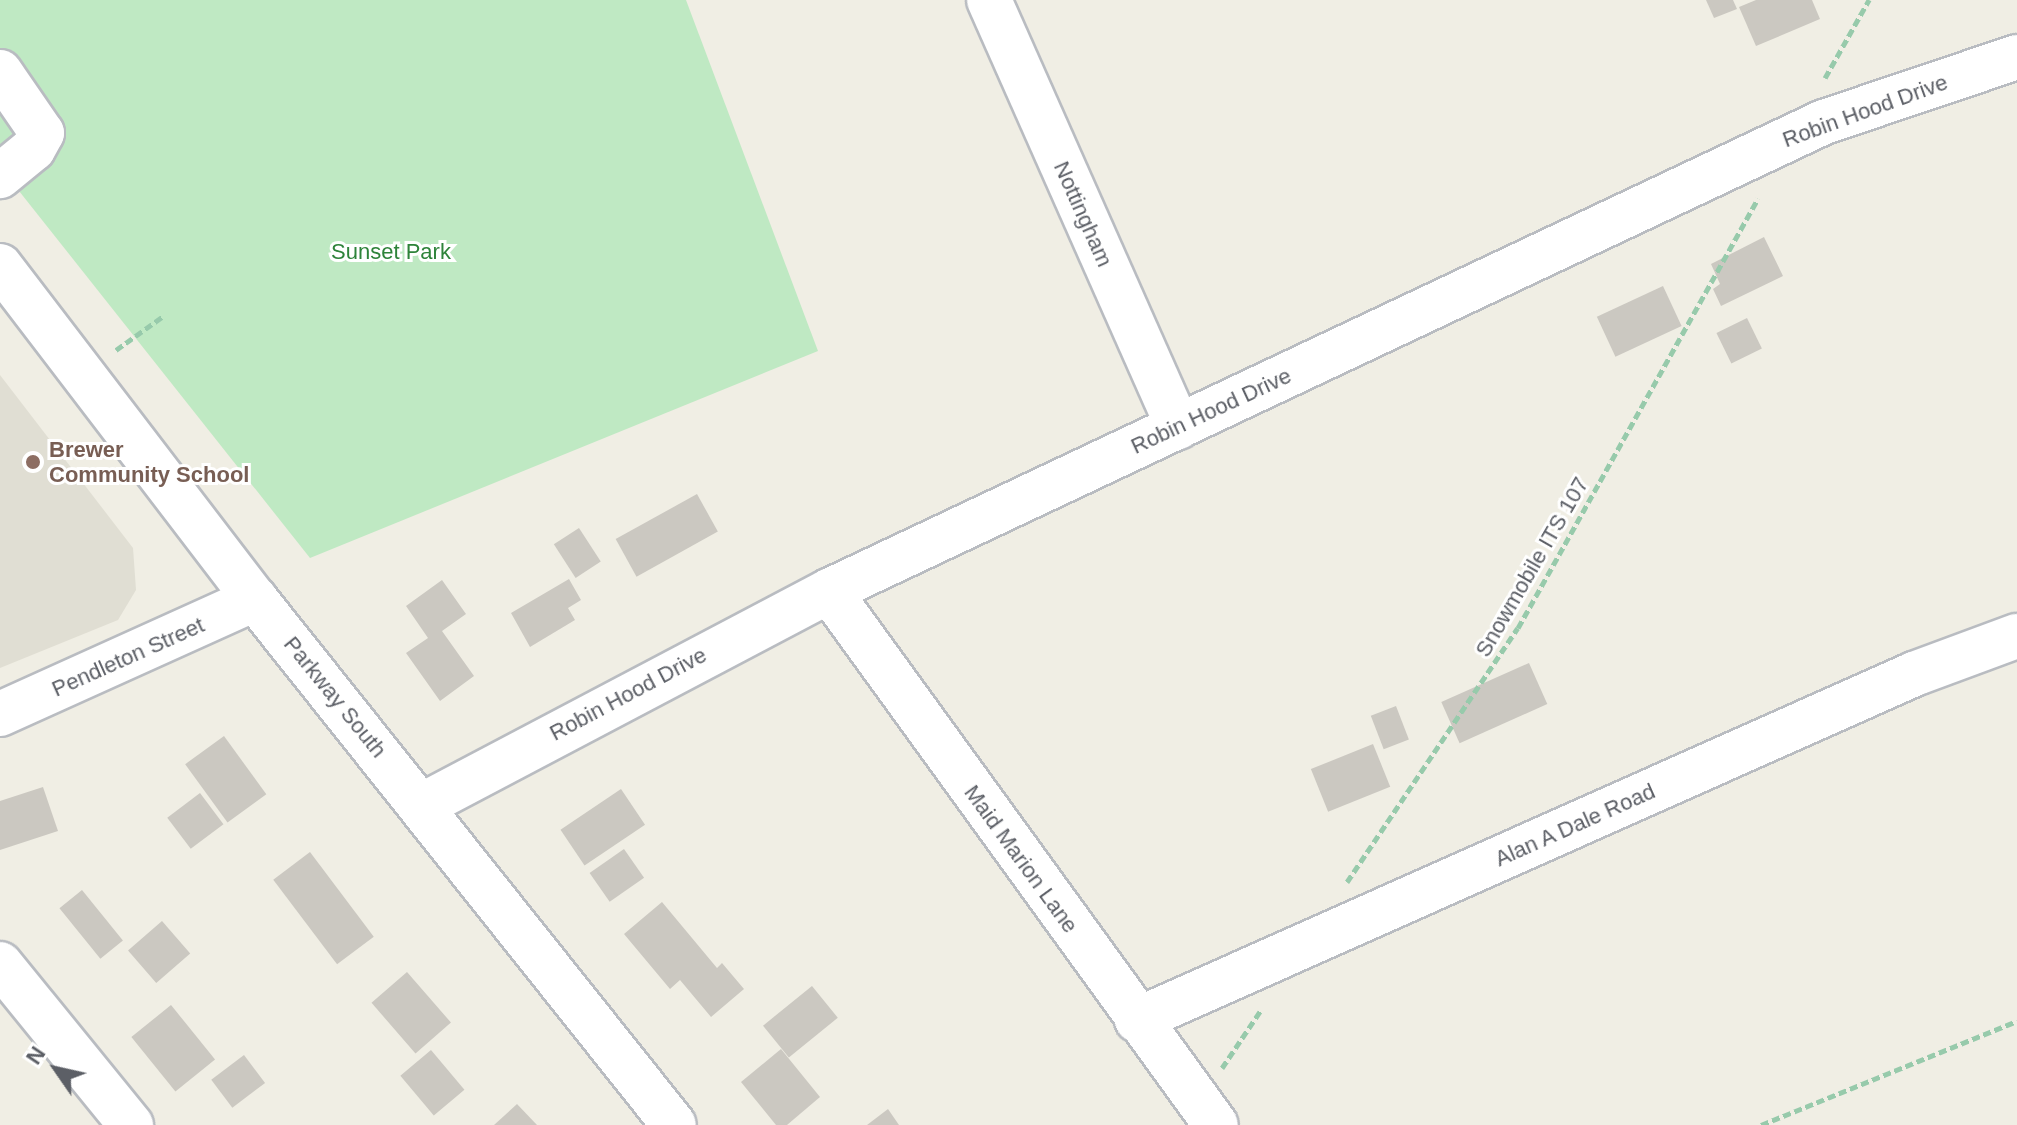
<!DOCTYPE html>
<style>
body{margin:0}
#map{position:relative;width:2017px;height:1125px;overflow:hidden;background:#f0eee4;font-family:Arial,sans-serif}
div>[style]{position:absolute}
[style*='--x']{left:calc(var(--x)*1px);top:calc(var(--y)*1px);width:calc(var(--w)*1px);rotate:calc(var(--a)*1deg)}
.education>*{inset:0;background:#e0ded3}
.green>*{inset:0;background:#bfe9c3}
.building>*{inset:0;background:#cbc8c1;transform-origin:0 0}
.path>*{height:5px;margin-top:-2.5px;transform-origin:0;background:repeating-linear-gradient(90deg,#97caab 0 8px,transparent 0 12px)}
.roads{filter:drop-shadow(2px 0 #b9bcc1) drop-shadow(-2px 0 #b9bcc1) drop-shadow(0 2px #b9bcc1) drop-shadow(0 -2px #b9bcc1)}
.minor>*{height:44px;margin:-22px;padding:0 22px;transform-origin:22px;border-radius:22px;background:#fff}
.tertiary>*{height:44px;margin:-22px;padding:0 22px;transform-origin:22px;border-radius:22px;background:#fff}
.secondary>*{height:44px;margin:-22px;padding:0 22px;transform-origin:22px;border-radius:22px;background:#fff}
.dots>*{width:22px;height:22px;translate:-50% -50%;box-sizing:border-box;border:4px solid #fff;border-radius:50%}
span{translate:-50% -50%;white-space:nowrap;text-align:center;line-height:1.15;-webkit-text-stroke:6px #fff;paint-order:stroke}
.street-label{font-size:22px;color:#5c5f66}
.park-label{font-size:22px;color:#2e833a}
.education-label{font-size:22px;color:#785e54;font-weight:700}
.left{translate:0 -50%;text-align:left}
.north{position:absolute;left:16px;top:1029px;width:80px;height:80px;-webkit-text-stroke:6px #fff;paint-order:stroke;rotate:304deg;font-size:22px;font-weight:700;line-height:32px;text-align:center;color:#5c5f66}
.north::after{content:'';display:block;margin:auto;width:28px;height:36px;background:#5c5f66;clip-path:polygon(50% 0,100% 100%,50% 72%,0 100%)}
</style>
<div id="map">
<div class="education">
<div style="clip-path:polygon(0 375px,133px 548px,136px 590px,118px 620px,0 668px)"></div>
</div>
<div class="green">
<div style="clip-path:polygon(0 0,686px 0,818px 351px,310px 558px,0 167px)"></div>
</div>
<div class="building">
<div style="clip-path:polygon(1706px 0,1733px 0,1737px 9px,1714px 18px)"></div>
<div style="clip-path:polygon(1756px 0,1812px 0,1820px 19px,1756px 46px,1739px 7px)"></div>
<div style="clip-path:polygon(1764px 237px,1783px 276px,1721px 306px,1713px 289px,1720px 284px,1711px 264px)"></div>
<div style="left:1663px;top:286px;width:44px;height:73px;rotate:65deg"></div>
<div style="left:1747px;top:318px;width:34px;height:34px;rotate:64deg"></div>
<div style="left:697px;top:494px;width:43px;height:93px;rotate:61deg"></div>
<div style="left:579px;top:528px;width:40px;height:30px;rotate:57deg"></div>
<div style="clip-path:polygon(569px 579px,581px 600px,568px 608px,575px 620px,530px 647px,511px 613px)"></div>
<div style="clip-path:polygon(442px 580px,466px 614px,442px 631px,474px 676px,440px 701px,406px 653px,428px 638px,406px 606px)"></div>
<div style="left:1529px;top:663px;width:45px;height:96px;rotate:66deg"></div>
<div style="left:1396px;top:706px;width:36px;height:27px;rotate:69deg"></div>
<div style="left:224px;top:736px;width:72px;height:48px;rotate:54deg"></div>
<div style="left:1373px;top:744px;width:46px;height:67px;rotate:68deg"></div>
<div style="clip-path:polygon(43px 787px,58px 831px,0 850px,0 801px)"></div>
<div style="left:621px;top:789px;width:43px;height:73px;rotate:56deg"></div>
<div style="left:200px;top:793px;width:39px;height:41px;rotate:53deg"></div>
<div style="left:624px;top:849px;width:35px;height:42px;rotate:55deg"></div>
<div style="left:310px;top:852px;width:106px;height:46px;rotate:53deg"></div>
<div style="left:82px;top:890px;width:65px;height:29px;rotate:51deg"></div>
<div style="clip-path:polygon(662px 902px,717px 968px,722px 963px,744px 989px,711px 1017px,680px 980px,670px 989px,624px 934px)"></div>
<div style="left:162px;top:921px;width:43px;height:45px;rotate:49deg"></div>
<div style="left:407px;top:972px;width:67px;height:47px;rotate:49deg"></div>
<div style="left:812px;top:986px;width:41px;height:63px;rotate:51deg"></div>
<div style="left:171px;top:1005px;width:70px;height:51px;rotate:51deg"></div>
<div style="clip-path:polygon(781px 1049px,820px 1097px,787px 1125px,776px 1125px,741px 1082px)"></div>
<div style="left:431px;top:1050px;width:52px;height:40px;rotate:50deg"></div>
<div style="left:244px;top:1055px;width:35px;height:41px;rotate:53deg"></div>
<div style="clip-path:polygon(517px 1104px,537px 1125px,494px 1125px)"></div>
<div style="clip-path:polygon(888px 1109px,899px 1125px,867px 1125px)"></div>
</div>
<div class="path">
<div style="--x:1825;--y:78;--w:90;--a:-60.6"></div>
<div style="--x:116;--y:350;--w:57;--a:-35.7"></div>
<div style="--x:1347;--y:882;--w:306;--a:-56.1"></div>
<div style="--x:1518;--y:628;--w:492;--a:-60.8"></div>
<div style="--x:1222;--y:1068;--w:70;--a:-56.1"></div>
<div style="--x:1761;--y:1125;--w:276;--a:-22.1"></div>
</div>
<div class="roads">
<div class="minor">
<div style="--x:989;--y:0;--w:467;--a:66.1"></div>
<div style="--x:829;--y:591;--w:659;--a:54.07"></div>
<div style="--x:423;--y:805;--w:459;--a:-27.8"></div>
<div style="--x:829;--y:591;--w:1100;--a:-25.24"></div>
<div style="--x:1824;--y:122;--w:204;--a:-18.6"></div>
<div style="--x:0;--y:964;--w:208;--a:50.9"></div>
<div style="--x:1137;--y:1020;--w:851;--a:-24"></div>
<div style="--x:1914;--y:674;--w:110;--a:-20.3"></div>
</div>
<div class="tertiary">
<div style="--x:0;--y:72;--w:74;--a:55.5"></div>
<div style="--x:42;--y:133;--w:18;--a:119"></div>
<div style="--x:33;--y:149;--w:43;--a:140.7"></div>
<div style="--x:0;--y:714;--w:280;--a:-24.3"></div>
</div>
<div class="secondary">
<div style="--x:0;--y:266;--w:419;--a:52.6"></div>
<div style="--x:255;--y:599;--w:672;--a:51.46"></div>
</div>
</div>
<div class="dots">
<div style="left:33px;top:462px;background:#8d6e63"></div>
</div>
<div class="street-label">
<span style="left:1865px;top:111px;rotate:-20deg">Robin Hood Drive</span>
<span style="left:1083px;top:214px;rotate:66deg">Nottingham</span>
<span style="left:1211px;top:411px;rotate:-25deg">Robin Hood Drive</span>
<span style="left:1532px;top:567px;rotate:-60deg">Snowmobile ITS 107</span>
<span style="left:128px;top:657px;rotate:-24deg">Pendleton Street</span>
<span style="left:628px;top:694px;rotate:-28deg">Robin Hood Drive</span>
<span style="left:335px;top:697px;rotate:51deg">Parkway South</span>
<span style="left:1575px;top:825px;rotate:-24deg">Alan A Dale Road</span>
<span style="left:1021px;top:859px;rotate:54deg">Maid Marion Lane</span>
</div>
<div class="park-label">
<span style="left:391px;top:252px">Sunset Park</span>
</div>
<div class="education-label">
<span class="left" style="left:49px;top:462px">Brewer<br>Community School</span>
</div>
<div class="north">N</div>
</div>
